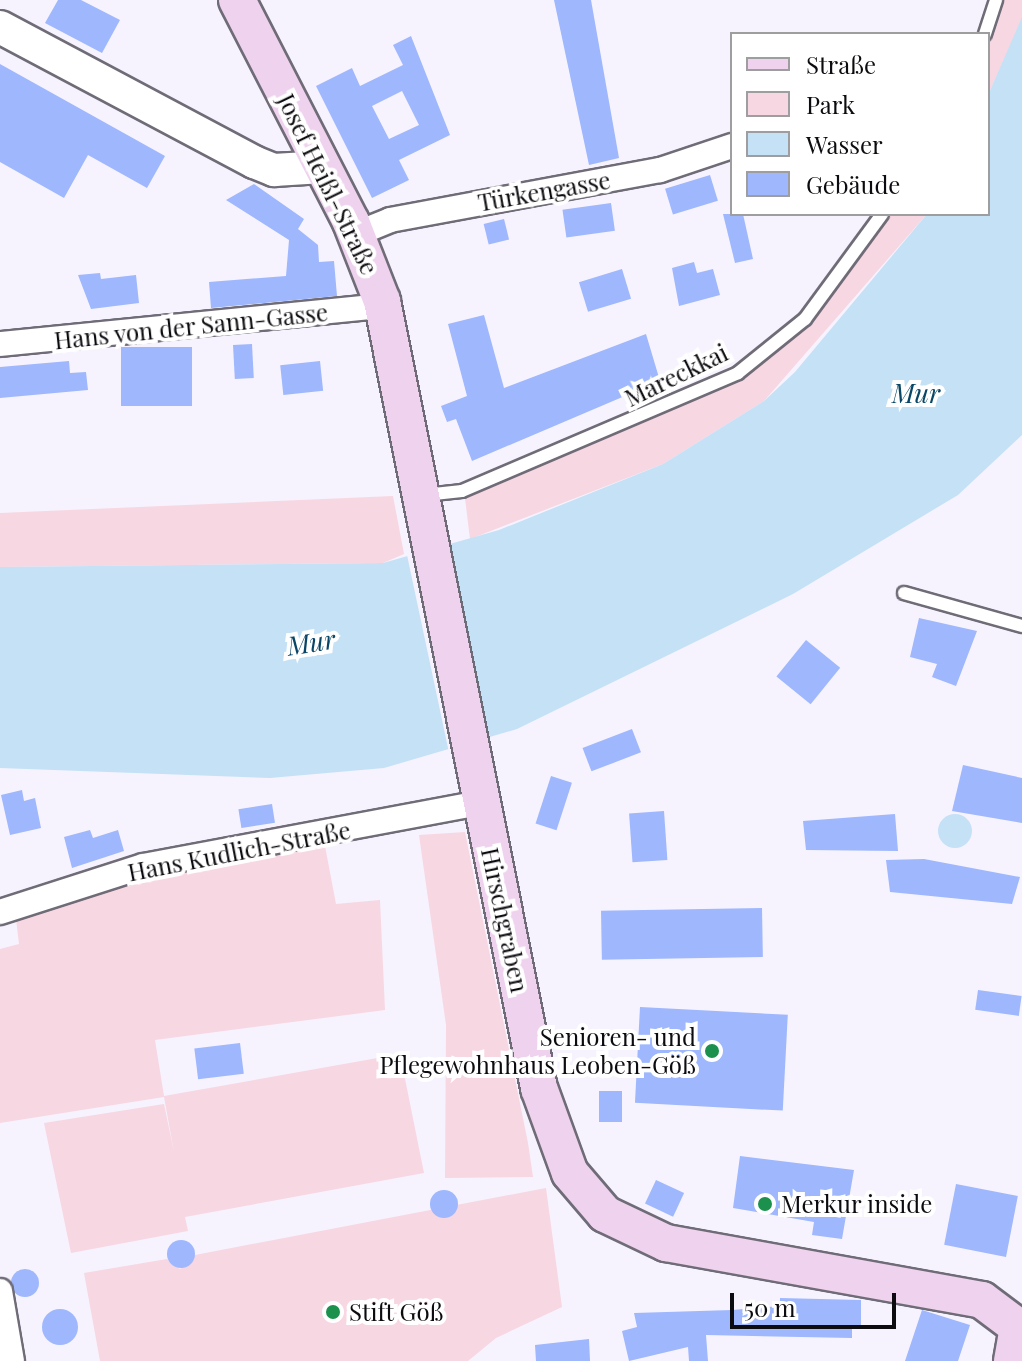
<!DOCTYPE html>
<meta charset="utf-8">
<style>
body{margin:0}
#map{position:relative;width:1022px;height:1361px;overflow:hidden;background:#f6f3fe;font-family:"Playfair Display",serif}
div>[style]{position:absolute}
[style*='--x']{left:calc(var(--x)*1px);top:calc(var(--y)*1px);width:calc(var(--w)*1px);rotate:calc(var(--a)*1deg)}
.green>*{inset:0;background:#f7d7e1}
.water>*{inset:0;background:#c5e1f6}
.round{border-radius:50%}
.pier>*{inset:0;background:#f6f3fe;transform-origin:0 0}
.building>*{inset:0;background:#9eb7fd;transform-origin:0 0}
.roads{filter:drop-shadow(2px 0 #6f6c77) drop-shadow(-2px 0 #6f6c77) drop-shadow(0 2px #6f6c77) drop-shadow(0 -2px #6f6c77)}
.service>*{height:12px;margin:-6px;padding:0 6px;transform-origin:6px;border-radius:6px;background:#fff}
.minor>*{height:24px;margin:-12px;padding:0 12px;transform-origin:12px;border-radius:12px;background:#fff}
.tertiary>*{height:32px;margin:-16px;padding:0 16px;transform-origin:16px;border-radius:16px;background:#fff}
.secondary>*{height:36px;margin:-18px;padding:0 18px;transform-origin:18px;border-radius:18px;background:#eed2ee}
.dots>*{width:22px;height:22px;translate:-50% -50%;box-sizing:border-box;border:4px solid #fff;border-radius:50%}
span{translate:-50% -50%;white-space:nowrap;text-align:center;line-height:1.15;-webkit-text-stroke:8px #fff;paint-order:stroke}
.street-label{font-size:24px;color:#0c0b0f}
.poi-label{font-size:24px;color:#0c0b0f}
.right{translate:-100% -50%;text-align:right}
.left{translate:0 -50%;text-align:left}
.water-label{font-size:26px;color:#084566;font-style:italic}
.legend{position:absolute;left:730px;top:32px;width:260px;height:184px;box-sizing:border-box;background:#fff;border:2px solid #9e9d9f;margin:0;padding:10px 14px;list-style:none;font-size:24px;color:#0c0b0f}
.legend li{display:flex;align-items:center;gap:16px;height:40px}
.legend b{width:40px;border:2px solid #9e9d9f}
.scale{position:absolute;left:730px;top:1293px;width:166px;height:36px;box-sizing:border-box;border:4px solid #0c0b0f;border-top:0;padding-left:10px;font-size:24px;line-height:28px;white-space:nowrap;color:#0c0b0f;-webkit-text-stroke:6px #fff;paint-order:stroke}
</style>
<div id="map">
<div class="green">
<div style="clip-path:polygon(1003px 0,1022px 0,1022px 19px,988px 95px,988px 43px)"></div>
<div style="clip-path:polygon(891px 214px,927px 214px,764px 401px,663px 464px,470px 539px,465px 498px,742px 378px,808px 325px)"></div>
<div style="clip-path:polygon(393px 496px,404px 554px,383px 563px,0 567px,0 513px)"></div>
<div style="clip-path:polygon(465px 832px,528px 1143px,533px 1177px,445px 1178px,446px 1025px,419px 835px)"></div>
<div style="clip-path:polygon(325px 846px,336px 904px,380px 900px,385px 1010px,155px 1040px,164px 1096px,400px 1054px,424px 1173px,185px 1217px,188px 1231px,71px 1253px,44px 1123px,164px 1104px,174px 1152px,164px 1097px,0 1123px,0 949px,19px 944px,16px 919px,126px 877px)"></div>
<div style="clip-path:polygon(546px 1188px,562px 1307px,496px 1338px,468px 1361px,100px 1361px,84px 1273px,167px 1259px,180px 1269px,195px 1255px)"></div>
</div>
<div class="water">
<div style="clip-path:polygon(1022px 17px,1022px 435px,958px 495px,793px 594px,517px 729px,384px 768px,270px 778px,0 768px,0 567px,383px 563px,499px 530px,663px 464px,764px 401px,795px 372px,927px 214px,988px 214px,988px 95px)"></div>
<div class="round" style="left:938px;top:814px;width:34px;height:34px"></div>
</div>
<div class="pier">
<div style="left:448px;top:541px;width:205px;height:43px;rotate:78deg"></div>
</div>
<div class="building">
<div style="clip-path:polygon(58px 0,81px 0,120px 20px,102px 53px,45px 23px)"></div>
<div style="clip-path:polygon(554px 0,591px 0,619px 158px,589px 165px)"></div>
<div style="clip-path:polygon(evenodd,411px 36px,450px 135px,399px 160px,409px 180px,372px 198px,316px 86px,352px 68px,360px 86px,403px 65px,393px 45px,411px 36px,402px 91px,419px 125px,389px 139px,372px 106px,402px 91px)"></div>
<div style="clip-path:polygon(0 64px,165px 156px,147px 188px,88px 155px,64px 198px,0 162px)"></div>
<div style="left:710px;top:175px;width:27px;height:47px;rotate:73deg"></div>
<div style="clip-path:polygon(254px 184px,304px 219px,298px 229px,318px 245px,319px 262px,334px 261px,337px 296px,211px 308px,209px 282px,286px 276px,289px 240px,226px 200px)"></div>
<div style="left:611px;top:203px;width:28px;height:49px;rotate:82deg"></div>
<div style="clip-path:polygon(723px 214px,743px 214px,753px 259px,735px 263px)"></div>
<div style="left:504px;top:219px;width:21px;height:21px;rotate:76deg"></div>
<div style="clip-path:polygon(694px 262px,697px 273px,713px 269px,720px 295px,679px 306px,672px 268px)"></div>
<div style="left:622px;top:269px;width:31px;height:45px;rotate:73deg"></div>
<div style="clip-path:polygon(100px 273px,101px 279px,136px 275px,139px 303px,91px 309px,78px 275px)"></div>
<div style="clip-path:polygon(484px 315px,504px 388px,646px 334px,660px 381px,472px 461px,456px 419px,447px 422px,441px 406px,467px 396px,448px 324px)"></div>
<div style="left:252px;top:344px;width:34px;height:19px;rotate:87deg"></div>
<div style="left:192px;top:347px;width:59px;height:71px;rotate:90deg"></div>
<div style="clip-path:polygon(69px 361px,70px 373px,86px 372px,88px 390px,0 398px,0 367px)"></div>
<div style="left:320px;top:361px;width:30px;height:40px;rotate:84deg"></div>
<div style="clip-path:polygon(919px 618px,977px 631px,956px 686px,932px 677px,937px 664px,910px 657px)"></div>
<div style="left:806px;top:640px;width:44px;height:47px;rotate:39deg"></div>
<div style="left:632px;top:729px;width:25px;height:53px;rotate:69deg"></div>
<div style="clip-path:polygon(963px 765px,1022px 778px,1022px 823px,952px 811px)"></div>
<div style="left:551px;top:776px;width:22px;height:50px;rotate:18deg"></div>
<div style="clip-path:polygon(22px 790px,24px 801px,35px 798px,41px 828px,10px 835px,1px 795px)"></div>
<div style="left:272px;top:804px;width:19px;height:34px;rotate:81deg"></div>
<div style="left:664px;top:811px;width:49px;height:35px;rotate:86deg"></div>
<div style="clip-path:polygon(895px 814px,898px 851px,806px 850px,803px 821px)"></div>
<div style="clip-path:polygon(90px 830px,93px 838px,118px 830px,124px 851px,72px 868px,64px 837px)"></div>
<div style="clip-path:polygon(924px 859px,1020px 877px,1012px 904px,890px 892px,886px 860px)"></div>
<div style="left:762px;top:908px;width:49px;height:161px;rotate:89deg"></div>
<div style="left:978px;top:990px;width:44px;height:20px;rotate:8deg"></div>
<div style="left:640px;top:1007px;width:148px;height:96px;rotate:3deg"></div>
<div style="left:240px;top:1043px;width:31px;height:46px;rotate:83deg"></div>
<div style="left:599px;top:1091px;width:23px;height:31px"></div>
<div style="clip-path:polygon(740px 1156px,854px 1170px,842px 1239px,812px 1235px,814px 1222px,733px 1208px)"></div>
<div style="left:656px;top:1180px;width:31px;height:26px;rotate:25deg"></div>
<div style="left:956px;top:1184px;width:63px;height:62px;rotate:11deg"></div>
<div class="round" style="left:430px;top:1190px;width:28px;height:28px"></div>
<div class="round" style="left:167px;top:1240px;width:28px;height:28px"></div>
<div class="round" style="left:11px;top:1269px;width:28px;height:28px"></div>
<div style="clip-path:polygon(780px 1298px,861px 1300px,861px 1326px,852px 1326px,852px 1338px,706px 1335px,708px 1361px,689px 1361px,688px 1347px,629px 1361px,622px 1331px,637px 1327px,634px 1313px,732px 1310px,780px 1306px)"></div>
<div class="round" style="left:42px;top:1309px;width:36px;height:36px"></div>
<div style="clip-path:polygon(922px 1310px,970px 1325px,958px 1361px,905px 1361px)"></div>
<div style="clip-path:polygon(589px 1339px,590px 1361px,536px 1361px,535px 1345px)"></div>
</div>
<div class="roads">
<div class="service">
<div style="--x:985;--y:34;--w:36;--a:-72"></div>
<div style="--x:434;--y:494;--w:28;--a:-6"></div>
<div style="--x:462;--y:491;--w:300;--a:-23.1"></div>
<div style="--x:738;--y:373;--w:86;--a:-38.9"></div>
<div style="--x:805;--y:319;--w:130;--a:-53.7"></div>
<div style="--x:904;--y:593;--w:123;--a:15.6"></div>
</div>
<div class="minor">
<div style="--x:356;--y:234;--w:37;--a:-22"></div>
<div style="--x:390;--y:220;--w:275;--a:-10.5"></div>
<div style="--x:660;--y:170;--w:76;--a:-18.4"></div>
<div style="--x:0;--y:344;--w:385;--a:-5.7"></div>
<div style="--x:0;--y:912;--w:150;--a:-17.8"></div>
<div style="--x:143;--y:866;--w:344;--a:-10.6"></div>
<div style="--x:0;--y:1291;--w:71;--a:80.3"></div>
</div>
<div class="tertiary">
<div style="--x:0;--y:27;--w:288;--a:28"></div>
<div style="--x:254;--y:162;--w:22;--a:22"></div>
<div style="--x:274;--y:170;--w:49;--a:-3.5"></div>
</div>
<div class="secondary">
<div style="--x:237;--y:0;--w:250;--a:62.8"></div>
<div style="--x:351;--y:222;--w:85;--a:68.6"></div>
<div style="--x:382;--y:301;--w:803;--a:78.72"></div>
<div style="--x:539;--y:1088;--w:90;--a:70"></div>
<div style="--x:570;--y:1173;--w:54;--a:49.5"></div>
<div style="--x:605;--y:1214;--w:68;--a:25.4"></div>
<div style="--x:666;--y:1243;--w:321;--a:10.2"></div>
<div style="--x:982;--y:1300;--w:45;--a:36.9"></div>
<div style="--x:1018;--y:1327;--w:35;--a:100"></div>
</div>
</div>
<div class="dots">
<div style="left:712px;top:1051px;background:#1b914d"></div>
<div style="left:765px;top:1204px;background:#1b914d"></div>
<div style="left:333px;top:1312px;background:#1b914d"></div>
</div>
<div class="street-label">
<span style="left:328px;top:184px;rotate:64deg">Josef Heißl-Straße</span>
<span style="left:544px;top:191px;rotate:-10deg">Türkengasse</span>
<span style="left:191px;top:326px;rotate:-6deg">Hans von der Sann-Gasse</span>
<span style="left:676px;top:375px;rotate:-26deg">Mareckkai</span>
<span style="left:239px;top:851px;rotate:-11deg">Hans Kudlich-Straße</span>
<span style="left:505px;top:920px;rotate:78deg">Hirschgraben</span>
</div>
<div class="poi-label">
<span class="right" style="left:696px;top:1051px">Senioren- und<br>Pflegewohnhaus Leoben-Göß</span>
<span class="left" style="left:781px;top:1204px">Merkur inside</span>
<span class="left" style="left:349px;top:1312px">Stift Göß</span>
</div>
<div class="water-label">
<span style="left:916px;top:393px">Mur</span>
<span style="left:311px;top:642px;rotate:-9deg">Mur</span>
</div>
<ul class="legend">
<li><b style="height:10px;background:#eed2ee"></b>Straße</li>
<li><b style="height:22px;background:#f7d7e1"></b>Park</li>
<li><b style="height:22px;background:#c5e1f6"></b>Wasser</li>
<li><b style="height:22px;background:#9eb7fd"></b>Gebäude</li>
</ul>
<div class="scale">50 m</div>
</div>
